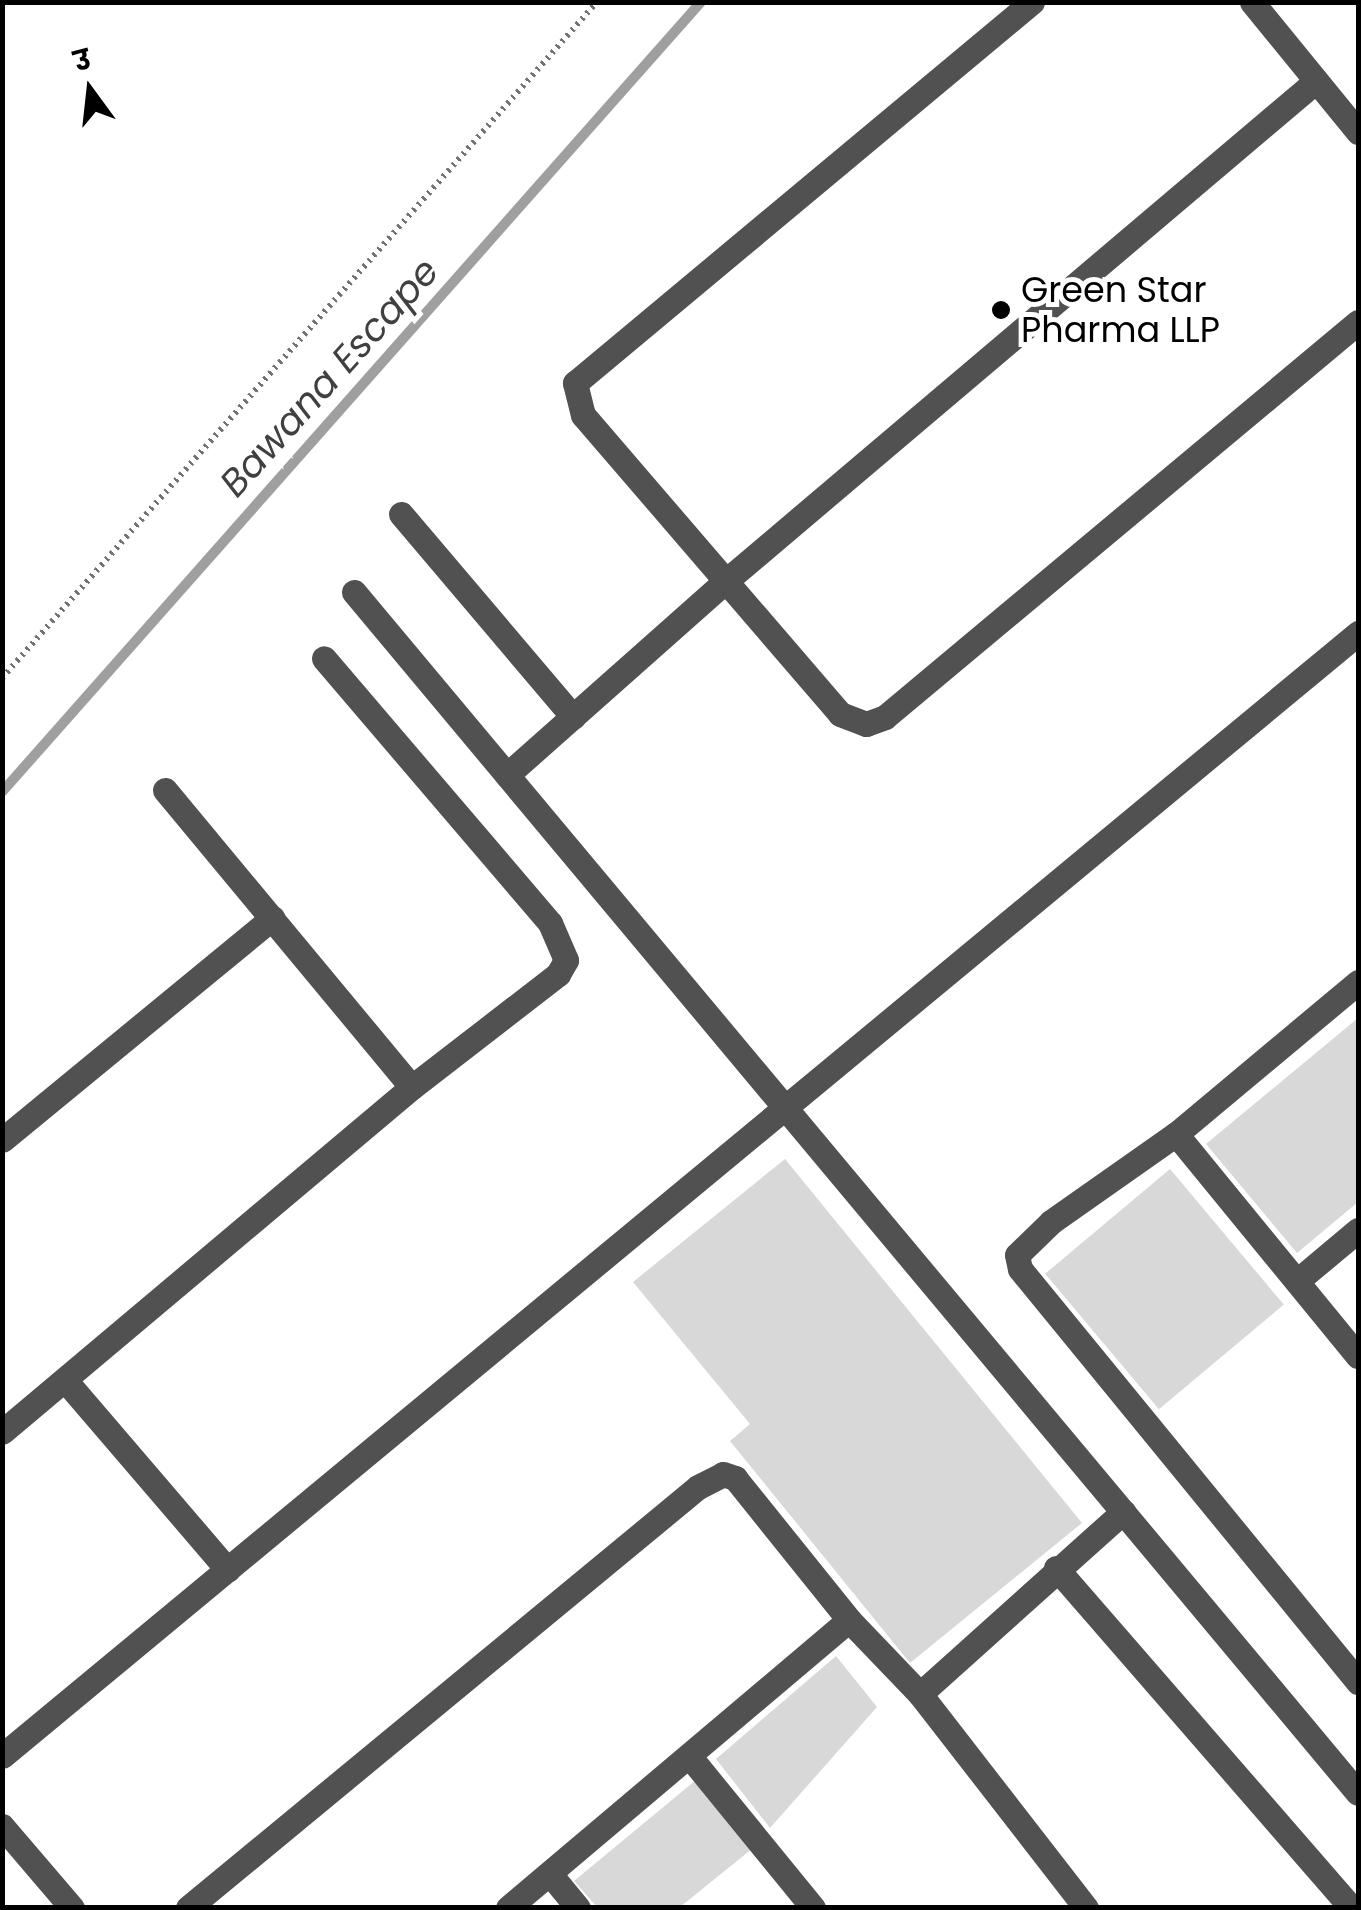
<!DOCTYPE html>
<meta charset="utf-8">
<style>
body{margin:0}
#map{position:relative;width:1361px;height:1910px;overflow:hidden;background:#fff;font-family:Poppins,"Noto Sans Devanagari",sans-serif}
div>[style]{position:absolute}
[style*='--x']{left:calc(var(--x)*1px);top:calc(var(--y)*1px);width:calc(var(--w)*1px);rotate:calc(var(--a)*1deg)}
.green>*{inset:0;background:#d8d8d8;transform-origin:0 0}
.stream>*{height:10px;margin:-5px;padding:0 5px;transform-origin:5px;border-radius:5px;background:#9f9f9f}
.path>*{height:6px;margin-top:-3px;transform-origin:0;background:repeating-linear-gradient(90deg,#737373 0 2.5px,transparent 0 7.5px)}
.minor>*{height:25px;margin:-12.5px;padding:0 12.5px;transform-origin:12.5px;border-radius:12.5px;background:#515151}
.dots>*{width:28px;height:28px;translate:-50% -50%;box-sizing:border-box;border:5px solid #fff;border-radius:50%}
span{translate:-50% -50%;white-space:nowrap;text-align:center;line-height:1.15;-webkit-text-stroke:10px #fff;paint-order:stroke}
.poi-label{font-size:35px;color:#000}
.left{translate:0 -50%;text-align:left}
.water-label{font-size:38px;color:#404040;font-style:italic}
.frame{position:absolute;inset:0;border:5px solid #000;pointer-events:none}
.north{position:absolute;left:40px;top:40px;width:100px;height:100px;-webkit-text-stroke:8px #fff;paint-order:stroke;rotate:345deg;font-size:28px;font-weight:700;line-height:40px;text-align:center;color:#000}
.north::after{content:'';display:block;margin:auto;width:35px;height:45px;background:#000;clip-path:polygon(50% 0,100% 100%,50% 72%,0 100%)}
</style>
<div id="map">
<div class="green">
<div style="clip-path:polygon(1358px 1018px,1358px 1202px,1297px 1253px,1206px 1144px)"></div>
<div style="clip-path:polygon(785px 1159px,1082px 1523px,910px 1663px,730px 1441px,750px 1424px,633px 1282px)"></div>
<div style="left:1170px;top:1169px;width:177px;height:163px;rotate:50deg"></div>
<div style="clip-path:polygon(836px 1656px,877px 1707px,770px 1828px,716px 1759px)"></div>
<div style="clip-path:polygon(696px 1780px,753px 1848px,680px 1907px,597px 1907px,574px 1881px)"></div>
</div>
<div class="stream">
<div style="--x:2;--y:792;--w:1055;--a:-48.5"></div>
</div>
<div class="path">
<div style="--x:2;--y:678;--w:901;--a:-48.65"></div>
</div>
<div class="minor">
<div style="--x:1032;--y:2;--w:595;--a:140.18"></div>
<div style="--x:575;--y:383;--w:33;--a:76"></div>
<div style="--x:583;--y:415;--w:394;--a:49.3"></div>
<div style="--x:840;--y:714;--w:28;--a:21"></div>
<div style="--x:866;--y:724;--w:20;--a:-20"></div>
<div style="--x:885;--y:717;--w:616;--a:-39.87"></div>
<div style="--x:1252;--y:2;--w:168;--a:50.8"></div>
<div style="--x:401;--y:514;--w:266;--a:49.7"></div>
<div style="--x:354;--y:592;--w:1565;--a:50.11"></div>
<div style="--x:507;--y:775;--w:294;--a:-41.6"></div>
<div style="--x:727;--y:580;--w:772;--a:-40.27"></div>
<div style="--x:165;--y:790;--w:386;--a:50.3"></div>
<div style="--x:1358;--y:982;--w:237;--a:140.1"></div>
<div style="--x:1176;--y:1134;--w:153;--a:144.9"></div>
<div style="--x:1051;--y:1222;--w:47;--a:135.9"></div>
<div style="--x:1017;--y:1255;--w:14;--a:78"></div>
<div style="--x:1020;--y:1269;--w:534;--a:50.7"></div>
<div style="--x:1176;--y:1134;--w:287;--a:50.7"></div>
<div style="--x:2;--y:1140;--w:350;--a:-39.4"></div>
<div style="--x:1297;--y:1281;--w:80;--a:-39.9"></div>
<div style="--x:65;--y:1380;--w:250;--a:49.4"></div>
<div style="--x:2;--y:1432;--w:536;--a:-40.08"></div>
<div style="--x:412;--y:1087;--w:185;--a:-37.7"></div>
<div style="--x:558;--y:974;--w:16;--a:-60"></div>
<div style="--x:566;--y:960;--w:40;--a:-113.4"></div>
<div style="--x:550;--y:923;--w:348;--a:-130.5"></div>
<div style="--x:1056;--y:1568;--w:451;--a:49"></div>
<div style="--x:920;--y:1694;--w:273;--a:-41.9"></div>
<div style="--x:2;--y:1756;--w:1761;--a:-39.63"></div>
<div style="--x:690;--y:1757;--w:195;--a:50.8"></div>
<div style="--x:2;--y:1826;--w:108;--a:49.5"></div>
<div style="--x:550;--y:1874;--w:44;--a:50.5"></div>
<div style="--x:188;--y:1908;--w:661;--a:-39.54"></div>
<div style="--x:698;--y:1487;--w:28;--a:-27"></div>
<div style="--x:723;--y:1474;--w:13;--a:18"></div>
<div style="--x:735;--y:1478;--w:182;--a:51.2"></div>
<div style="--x:849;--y:1620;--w:103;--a:46.2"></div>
<div style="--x:920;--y:1694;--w:271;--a:52.2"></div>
<div style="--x:508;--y:1908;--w:446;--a:-40.2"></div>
</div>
<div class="dots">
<div style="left:1001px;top:310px;background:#000"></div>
</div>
<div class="poi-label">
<span class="left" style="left:1021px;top:310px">Green Star<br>Pharma LLP</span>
</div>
<div class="water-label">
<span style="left:329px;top:377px;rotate:-48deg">Bawana Escape</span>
</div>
<div class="frame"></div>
<div class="north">उ</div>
</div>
